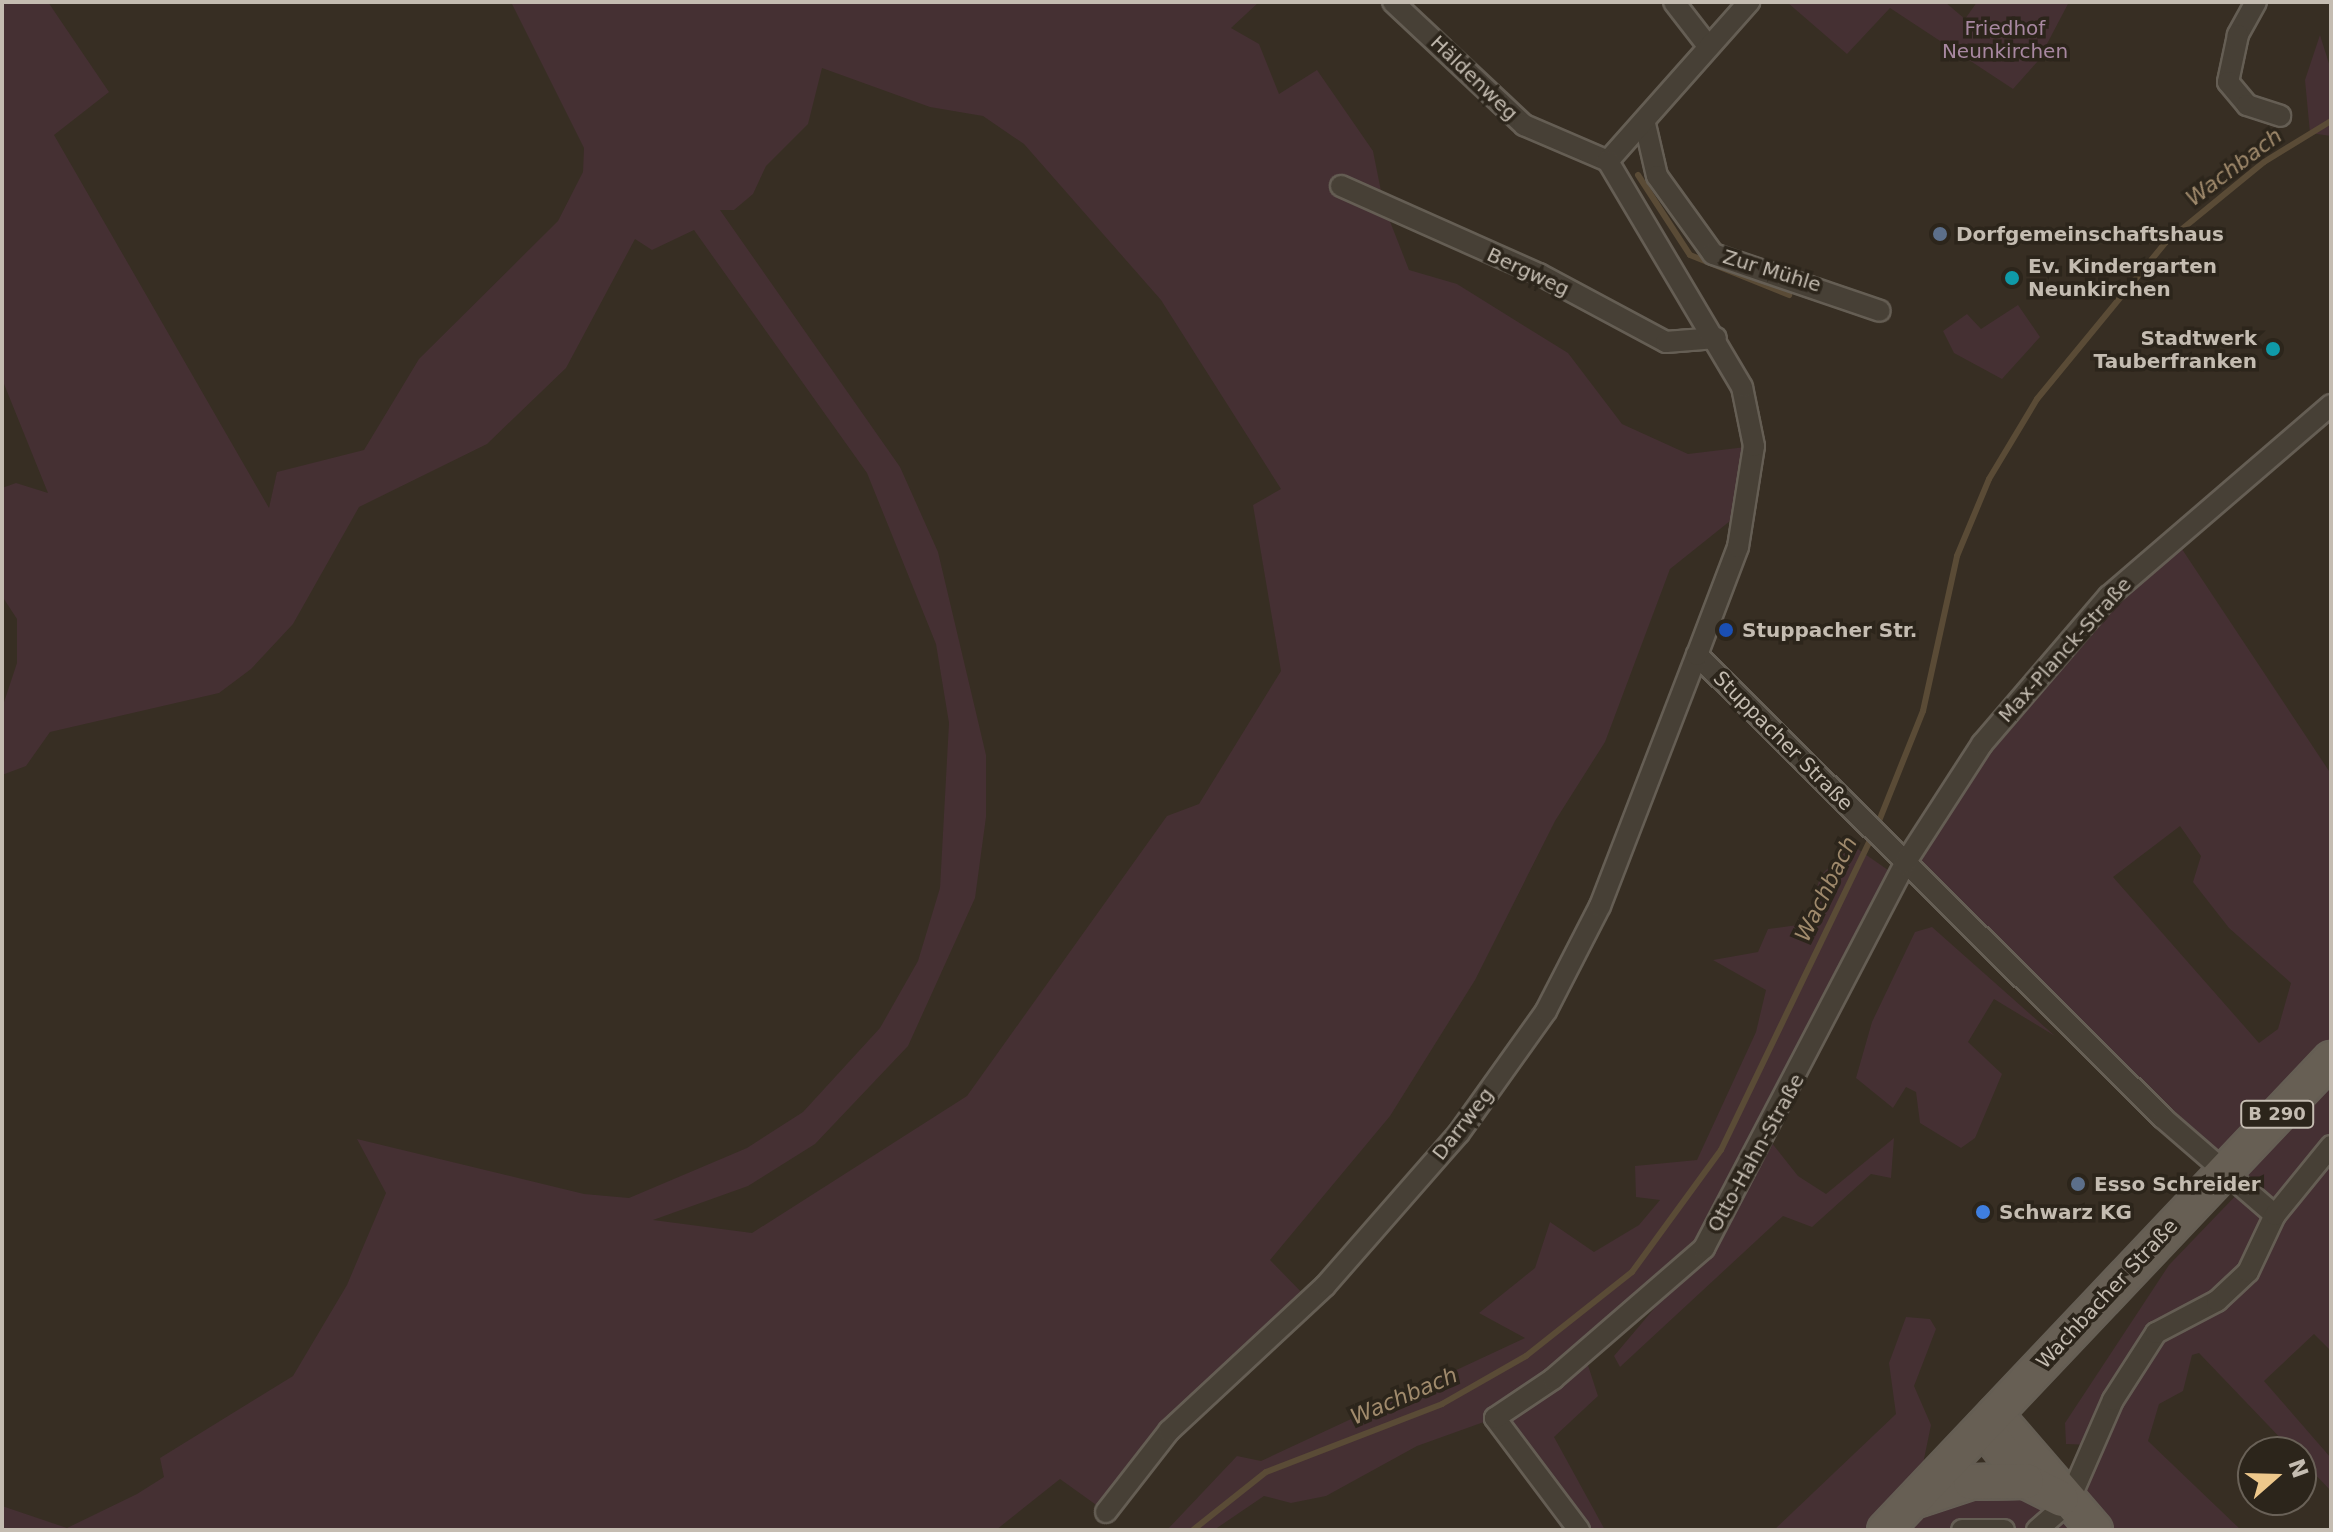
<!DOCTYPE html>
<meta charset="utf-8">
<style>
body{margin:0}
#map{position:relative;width:2333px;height:1532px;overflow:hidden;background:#372e23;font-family:"DejaVu Sans",sans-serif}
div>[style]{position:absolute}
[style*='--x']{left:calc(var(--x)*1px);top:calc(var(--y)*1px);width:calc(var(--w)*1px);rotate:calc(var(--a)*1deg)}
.green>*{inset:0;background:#453033}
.stream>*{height:6px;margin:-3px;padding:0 3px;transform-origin:3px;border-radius:3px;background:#5a4b36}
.roads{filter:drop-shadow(2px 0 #655e54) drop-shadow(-2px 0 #655e54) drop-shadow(0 2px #655e54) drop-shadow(0 -2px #655e54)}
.street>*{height:20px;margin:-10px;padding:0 10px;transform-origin:10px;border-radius:10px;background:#474036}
.primary>*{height:34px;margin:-17px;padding:0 17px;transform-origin:17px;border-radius:17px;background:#675f54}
.dots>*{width:22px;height:22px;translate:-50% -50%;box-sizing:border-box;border:4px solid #2c251b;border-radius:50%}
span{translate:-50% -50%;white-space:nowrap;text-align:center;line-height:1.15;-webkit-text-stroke:7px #2c251b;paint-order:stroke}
.shield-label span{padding:2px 6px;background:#2c251b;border:2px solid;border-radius:6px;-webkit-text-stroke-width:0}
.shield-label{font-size:18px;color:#c4bcb1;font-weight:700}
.park-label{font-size:20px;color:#a888a1}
.street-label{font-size:20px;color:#c4bcb1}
.poi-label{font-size:20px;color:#c4bcb1;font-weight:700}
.left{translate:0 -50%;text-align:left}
.right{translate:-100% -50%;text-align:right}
.water-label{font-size:22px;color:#a08a6c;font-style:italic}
.frame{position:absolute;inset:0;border:4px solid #c4bcb1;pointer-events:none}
.north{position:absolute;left:2237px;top:1436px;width:80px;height:80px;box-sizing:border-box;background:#2c251b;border:2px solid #696157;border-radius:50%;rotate:70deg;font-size:22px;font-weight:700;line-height:32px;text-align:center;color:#c4bcb1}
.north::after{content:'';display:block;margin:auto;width:28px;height:36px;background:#eec88b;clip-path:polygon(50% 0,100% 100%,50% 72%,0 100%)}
</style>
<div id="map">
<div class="green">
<div style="clip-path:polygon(evenodd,2px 2px,48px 2px,109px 92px,54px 135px,269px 508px,277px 472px,364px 450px,419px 359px,558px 221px,583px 172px,584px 148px,511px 2px,1259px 2px,1231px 28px,1259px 44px,1279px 94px,1317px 70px,1373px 151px,1384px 206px,1409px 270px,1457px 284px,1568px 353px,1622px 424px,1688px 454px,1754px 446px,1745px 509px,1670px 569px,1605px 742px,1555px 821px,1475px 980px,1390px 1116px,1270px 1260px,1310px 1301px,1169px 1431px,1106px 1512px,1060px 1479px,996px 1530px,2px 1530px,2px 1506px,67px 1528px,137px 1494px,164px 1477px,160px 1458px,293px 1376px,347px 1285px,386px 1193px,357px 1139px,584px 1194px,629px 1198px,747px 1148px,803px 1112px,880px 1028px,918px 961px,940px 888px,949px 723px,936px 644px,867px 473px,694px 230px,652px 250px,635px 239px,566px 368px,487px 444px,359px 507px,293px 624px,251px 669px,219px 693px,50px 732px,26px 766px,2px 775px,2px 708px,17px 663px,17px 619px,2px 596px,2px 488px,16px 483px,48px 493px,2px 379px,2px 2px,822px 68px,930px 107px,983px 116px,1024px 144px,1161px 300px,1281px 489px,1253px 505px,1281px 671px,1199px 804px,1167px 816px,967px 1096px,752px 1233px,653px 1220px,748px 1186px,815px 1144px,908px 1046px,975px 898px,986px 817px,986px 755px,938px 552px,900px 467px,720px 210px,734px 210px,753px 194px,766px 166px,808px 124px,822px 68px)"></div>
<div style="clip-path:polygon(1945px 2px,1965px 19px,1977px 2px,2069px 2px,2038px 61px,2013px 89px,1890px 8px,1847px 54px,1788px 3px)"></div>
<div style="clip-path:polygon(2320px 35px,2331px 70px,2331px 136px,2310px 133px,2305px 80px)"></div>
<div style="clip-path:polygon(2018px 305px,2040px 337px,2002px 379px,1954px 353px,1943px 331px,1967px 314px,1981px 329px)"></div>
<div style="clip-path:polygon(evenodd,2174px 537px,2331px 774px,2331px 1351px,2314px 1334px,2264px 1381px,2331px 1458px,2331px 1491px,2199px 1353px,2192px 1355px,2183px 1391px,2159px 1404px,2148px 1441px,2241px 1530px,1774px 1530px,1896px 1414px,1889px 1363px,1906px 1317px,1930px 1319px,1936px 1329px,1914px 1386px,1931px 1425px,1917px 1493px,1971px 1482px,2068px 1503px,2092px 1445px,2066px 1444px,2065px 1423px,2169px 1265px,2243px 1188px,1905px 863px,1982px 744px,2174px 537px,2180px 826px,2201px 856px,2193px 882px,2229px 928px,2291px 983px,2278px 1029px,2259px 1043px,2113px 877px,2180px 826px)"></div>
<div style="clip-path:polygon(1852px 845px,1898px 877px,1767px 1137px,1798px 1176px,1826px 1194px,1894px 1138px,1891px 1178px,1871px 1174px,1812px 1227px,1783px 1216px,1620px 1367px,1614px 1356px,1700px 1254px,1584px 1353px,1598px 1396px,1554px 1437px,1605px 1530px,1579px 1530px,1495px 1418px,1417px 1446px,1326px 1496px,1291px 1503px,1264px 1496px,1214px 1530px,1167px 1530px,1237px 1456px,1261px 1461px,1525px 1338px,1479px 1313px,1535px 1268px,1550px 1222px,1594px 1252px,1639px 1225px,1660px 1200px,1636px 1197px,1635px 1166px,1697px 1160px,1756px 1032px,1766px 990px,1713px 960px,1758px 952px,1768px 929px,1805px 924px,1821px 875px)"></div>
<div style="clip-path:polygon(1932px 927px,2055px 1036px,1994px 999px,1968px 1042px,2002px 1074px,1975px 1138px,1961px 1148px,1920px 1123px,1916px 1092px,1906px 1087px,1893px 1108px,1856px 1078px,1872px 1022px,1915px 932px)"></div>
</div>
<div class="stream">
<div style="--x:1638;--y:175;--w:95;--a:57"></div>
<div style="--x:1690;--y:255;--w:107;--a:22"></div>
<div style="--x:1877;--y:826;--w:124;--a:-68.2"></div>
<div style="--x:1923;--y:711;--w:159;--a:-77.6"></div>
<div style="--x:1957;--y:556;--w:83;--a:-67.4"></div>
<div style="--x:1989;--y:479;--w:93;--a:-59"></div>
<div style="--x:2037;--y:399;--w:202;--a:-50.6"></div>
<div style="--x:2165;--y:243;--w:128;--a:-39.3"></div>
<div style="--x:2264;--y:162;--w:79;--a:-31.5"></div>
<div style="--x:1193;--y:1530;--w:93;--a:-38.5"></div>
<div style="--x:1266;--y:1472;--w:189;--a:-21.1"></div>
<div style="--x:1442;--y:1404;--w:97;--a:-29.7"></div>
<div style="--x:1526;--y:1356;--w:135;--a:-38.4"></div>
<div style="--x:1632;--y:1272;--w:151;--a:-53.9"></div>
<div style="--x:1721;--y:1150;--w:348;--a:-64.3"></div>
</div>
<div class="roads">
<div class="street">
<div style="--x:1393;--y:2;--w:180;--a:43.2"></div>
<div style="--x:1524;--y:125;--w:91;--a:23.2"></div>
<div style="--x:1674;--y:2;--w:56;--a:52.3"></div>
<div style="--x:2256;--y:2;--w:38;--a:119"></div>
<div style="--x:2238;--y:35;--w:48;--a:102"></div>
<div style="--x:2228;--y:82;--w:30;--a:50"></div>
<div style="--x:2247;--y:105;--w:35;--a:18"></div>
<div style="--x:1645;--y:124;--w:53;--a:77"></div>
<div style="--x:1657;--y:176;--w:96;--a:54.3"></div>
<div style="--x:1713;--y:254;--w:176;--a:18.8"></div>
<div style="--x:1608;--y:161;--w:213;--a:-48.4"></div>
<div style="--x:1341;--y:186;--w:217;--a:24"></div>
<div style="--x:1539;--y:274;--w:144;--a:28.2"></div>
<div style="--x:1666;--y:342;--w:50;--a:-4.6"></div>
<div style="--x:1697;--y:655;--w:657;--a:44.81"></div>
<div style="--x:2163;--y:1118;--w:148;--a:40.9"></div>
<div style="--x:1106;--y:1512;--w:103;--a:-52.1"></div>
<div style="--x:1169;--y:1431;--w:213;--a:-42.9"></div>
<div style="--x:1325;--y:1286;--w:203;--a:-48.8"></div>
<div style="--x:1459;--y:1133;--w:150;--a:-54.5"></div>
<div style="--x:1546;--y:1011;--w:118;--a:-62.8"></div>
<div style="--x:1600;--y:906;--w:269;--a:-68.9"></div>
<div style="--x:1697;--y:655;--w:116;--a:-69.2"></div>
<div style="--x:1738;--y:547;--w:102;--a:-81"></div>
<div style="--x:1754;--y:446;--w:60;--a:-101.5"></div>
<div style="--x:1742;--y:387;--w:263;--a:-120.7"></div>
<div style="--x:1579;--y:1530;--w:140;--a:-126.9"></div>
<div style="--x:1495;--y:1418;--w:70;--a:-33.9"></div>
<div style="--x:1553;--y:1379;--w:200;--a:-40.9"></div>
<div style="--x:1704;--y:1248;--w:434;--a:-62.4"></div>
<div style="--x:1905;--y:863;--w:142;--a:-57.1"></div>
<div style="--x:1982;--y:744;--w:195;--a:-49.4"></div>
<div style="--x:2109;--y:596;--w:293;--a:-40.7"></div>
<div style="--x:1962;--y:1530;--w:42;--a:0"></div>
<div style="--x:2037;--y:1530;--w:41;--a:-41.1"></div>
<div style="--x:2068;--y:1503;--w:112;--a:-66.4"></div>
<div style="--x:2113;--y:1400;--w:80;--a:-57.3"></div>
<div style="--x:2156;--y:1333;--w:69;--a:-27.7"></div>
<div style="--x:2217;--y:1301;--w:42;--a:-43.1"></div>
<div style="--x:2248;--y:1272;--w:63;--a:-64.7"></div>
<div style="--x:2275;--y:1215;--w:89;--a:-50.9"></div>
</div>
<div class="primary">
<div style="--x:1995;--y:1414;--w:153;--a:49.2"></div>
<div style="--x:1983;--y:1427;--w:69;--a:51.5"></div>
<div style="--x:2026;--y:1481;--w:39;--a:27"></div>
<div style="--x:1919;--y:1499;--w:55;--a:-18.1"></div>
<div style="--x:1971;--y:1482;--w:55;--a:-1"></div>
<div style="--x:1885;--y:1530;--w:649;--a:-46.56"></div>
</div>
</div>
<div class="dots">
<div style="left:1940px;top:234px;background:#5c6f8a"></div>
<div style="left:2012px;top:278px;background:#0f9aa8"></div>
<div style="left:2273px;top:349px;background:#0f9aa8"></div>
<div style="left:1726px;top:630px;background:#1a4fb4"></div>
<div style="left:2078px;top:1184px;background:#5c6f8a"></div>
<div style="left:1983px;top:1212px;background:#3f7fe0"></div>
</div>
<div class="shield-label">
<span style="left:2277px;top:1114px">B 290</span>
</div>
<div class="park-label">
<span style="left:2005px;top:40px">Friedhof<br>Neunkirchen</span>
</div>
<div class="street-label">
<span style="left:1474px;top:78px;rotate:44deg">Häldenweg</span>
<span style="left:1772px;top:271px;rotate:17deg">Zur Mühle</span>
<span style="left:1528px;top:272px;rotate:25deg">Bergweg</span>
<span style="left:2065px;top:650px;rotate:-48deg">Max-Planck-Straße</span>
<span style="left:1783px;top:741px;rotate:45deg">Stuppacher Straße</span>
<span style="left:1463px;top:1124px;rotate:-52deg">Darrweg</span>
<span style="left:1756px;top:1153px;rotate:-61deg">Otto-Hahn-Straße</span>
<span style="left:2107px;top:1294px;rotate:-47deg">Wachbacher Straße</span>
</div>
<div class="poi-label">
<span class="left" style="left:1956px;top:234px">Dorfgemeinschaftshaus</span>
<span class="left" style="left:2028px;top:278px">Ev. Kindergarten<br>Neunkirchen</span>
<span class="right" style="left:2257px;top:350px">Stadtwerk<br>Tauberfranken</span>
<span class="left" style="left:1742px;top:630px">Stuppacher Str.</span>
<span class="left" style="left:2094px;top:1184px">Esso Schreider</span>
<span class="left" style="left:1999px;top:1212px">Schwarz KG</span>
</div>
<div class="water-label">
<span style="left:2234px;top:167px;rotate:-37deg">Wachbach</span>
<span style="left:1826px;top:889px;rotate:-64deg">Wachbach</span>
<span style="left:1404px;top:1396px;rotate:-23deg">Wachbach</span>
</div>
<div class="frame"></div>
<div class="north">N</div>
</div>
